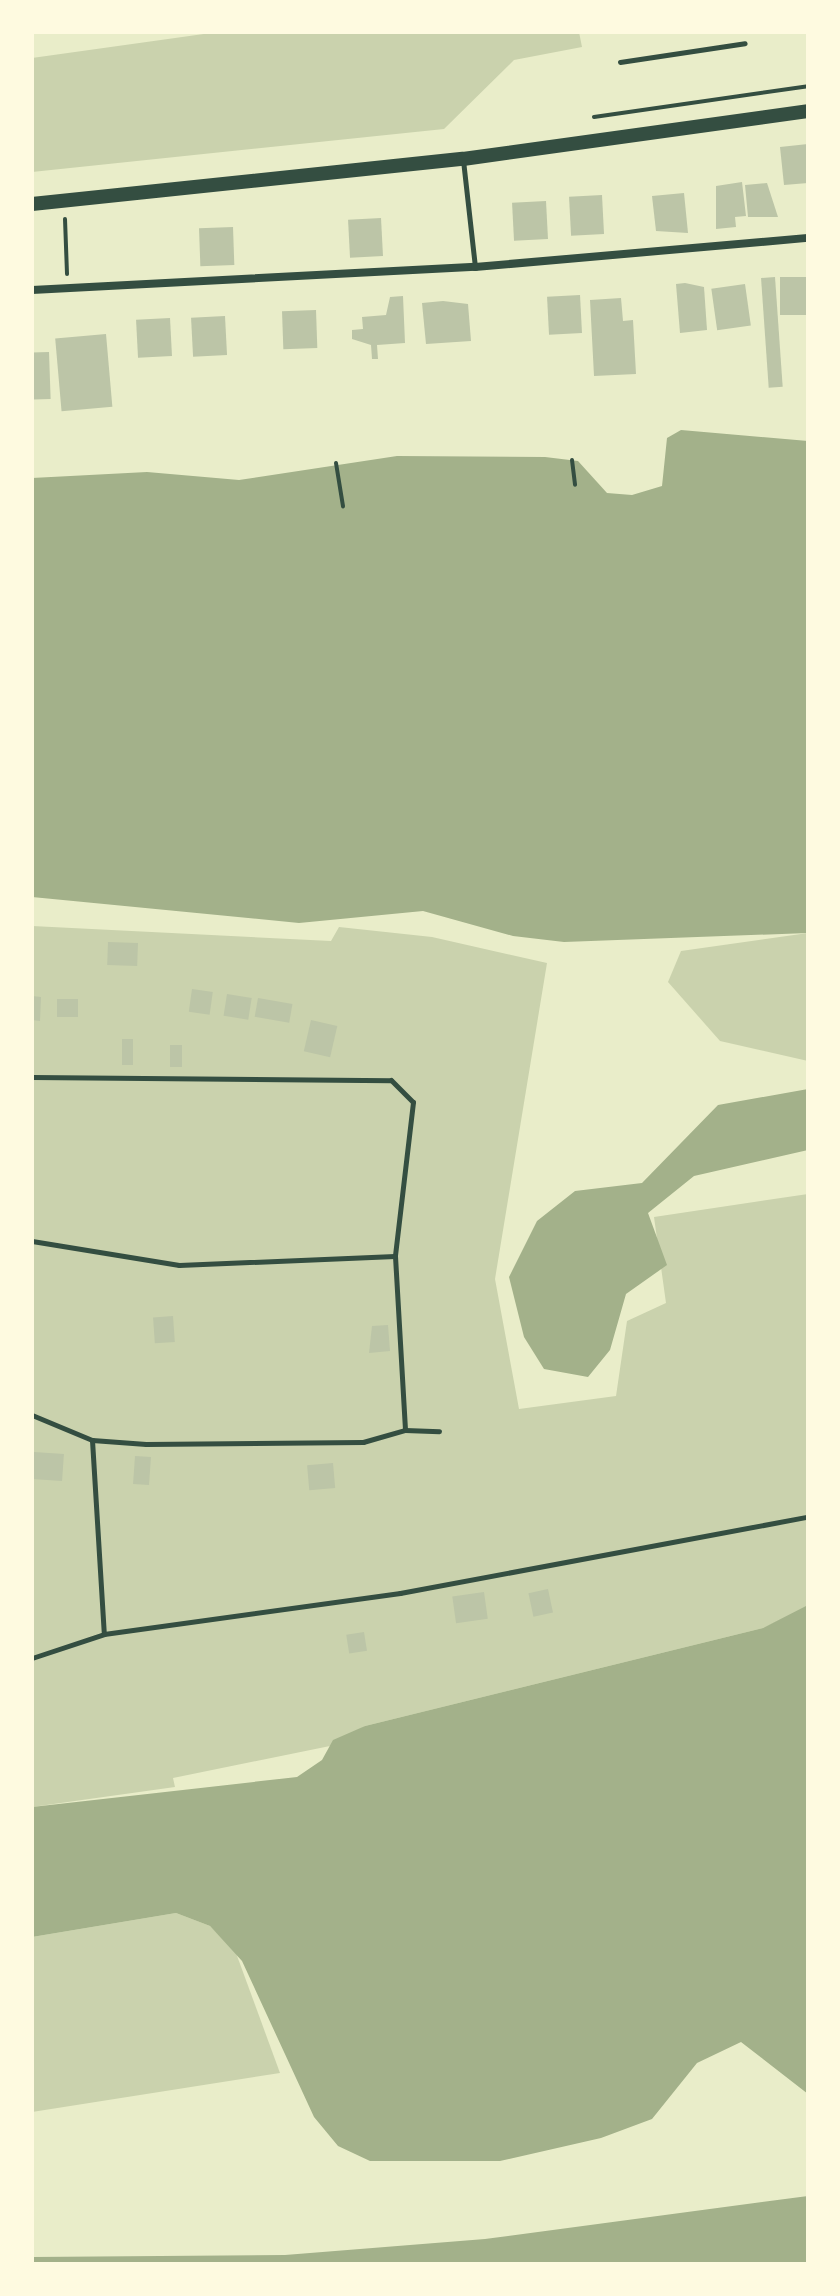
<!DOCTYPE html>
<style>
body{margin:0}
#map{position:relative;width:840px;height:2296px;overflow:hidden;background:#e9edc9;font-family:Ubuntu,sans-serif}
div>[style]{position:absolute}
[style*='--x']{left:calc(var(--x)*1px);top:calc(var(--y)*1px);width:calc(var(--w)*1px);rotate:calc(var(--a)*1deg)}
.green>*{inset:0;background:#cad2ad}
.water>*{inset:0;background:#a3b18a}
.building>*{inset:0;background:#bcc5a7;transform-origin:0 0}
.path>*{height:4px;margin:-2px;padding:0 2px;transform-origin:2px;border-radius:2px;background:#344e41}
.service>*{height:5px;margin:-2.5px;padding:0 2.5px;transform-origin:2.5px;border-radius:2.5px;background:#344e41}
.minor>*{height:8px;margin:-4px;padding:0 4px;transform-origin:4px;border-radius:4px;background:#344e41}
.secondary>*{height:14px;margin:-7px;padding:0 7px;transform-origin:7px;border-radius:7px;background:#344e41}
span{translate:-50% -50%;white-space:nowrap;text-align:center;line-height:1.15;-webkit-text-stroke:8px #fefae0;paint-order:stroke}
.frame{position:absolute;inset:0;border:34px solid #fefae0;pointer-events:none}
</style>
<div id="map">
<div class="green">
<div style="clip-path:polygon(218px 32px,579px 32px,582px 47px,514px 60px,444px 129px,32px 172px,32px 58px)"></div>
<div style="clip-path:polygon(32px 926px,331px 941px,339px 927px,432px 937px,547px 963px,495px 1279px,519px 1409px,616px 1396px,627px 1321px,666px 1303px,654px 1217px,808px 1194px,806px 1608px,763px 1628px,365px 1726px,330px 1746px,173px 1778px,175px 1787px,32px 1807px)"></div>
<div style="clip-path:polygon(808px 933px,808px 1061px,720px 1041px,668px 982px,681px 951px)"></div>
<div style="clip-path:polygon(176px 1913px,210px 1926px,236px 1953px,280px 2073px,32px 2112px,32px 1937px)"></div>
</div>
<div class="water">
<div style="clip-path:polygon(681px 430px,808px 441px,808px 933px,564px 942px,513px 936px,423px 911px,299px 923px,32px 897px,32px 478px,147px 472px,239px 480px,397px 456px,545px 457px,578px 461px,607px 493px,632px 495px,662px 486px,667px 438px)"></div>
<div style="clip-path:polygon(808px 1089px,808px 1150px,694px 1176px,648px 1213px,667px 1265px,626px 1294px,610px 1350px,588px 1377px,544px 1369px,524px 1337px,509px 1277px,537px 1221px,575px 1191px,642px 1183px,718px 1105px)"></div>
<div style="clip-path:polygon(808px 1605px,808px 2094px,741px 2042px,697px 2063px,652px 2119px,601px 2138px,500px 2161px,370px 2161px,338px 2146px,314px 2117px,242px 1961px,210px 1926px,176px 1913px,32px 1937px,32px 1807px,297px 1777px,322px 1760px,333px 1740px,365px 1726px,763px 1628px)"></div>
<div style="clip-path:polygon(808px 2196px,808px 2264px,32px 2264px,32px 2257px,285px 2255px,485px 2239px)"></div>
</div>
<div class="building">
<div style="clip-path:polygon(808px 144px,808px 183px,784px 185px,780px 147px)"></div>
<div style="clip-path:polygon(742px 182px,746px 216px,735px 217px,736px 227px,716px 229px,716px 186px)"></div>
<div style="clip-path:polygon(767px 183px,778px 217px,748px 217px,745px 185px)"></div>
<div style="clip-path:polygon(684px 193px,688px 233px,656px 231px,652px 196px)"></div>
<div style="left:602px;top:195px;width:39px;height:33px;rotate:87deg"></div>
<div style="left:546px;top:201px;width:38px;height:34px;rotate:87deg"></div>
<div style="left:381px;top:218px;width:38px;height:33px;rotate:87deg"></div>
<div style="left:233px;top:227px;width:38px;height:34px;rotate:88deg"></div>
<div style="left:775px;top:277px;width:110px;height:14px;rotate:86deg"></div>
<div style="left:808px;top:277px;width:38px;height:28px;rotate:90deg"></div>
<div style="clip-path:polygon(685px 283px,704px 287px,707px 330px,680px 333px,676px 284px)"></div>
<div style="left:745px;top:284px;width:42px;height:34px;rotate:82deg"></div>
<div style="left:580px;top:295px;width:38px;height:33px;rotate:87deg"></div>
<div style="clip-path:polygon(403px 296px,405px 343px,377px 345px,378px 359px,372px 359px,371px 345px,352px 339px,352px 330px,363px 329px,362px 317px,386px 315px,390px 297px)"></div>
<div style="clip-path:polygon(621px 298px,623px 321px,633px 320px,636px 374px,594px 376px,590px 300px)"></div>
<div style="clip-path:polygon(443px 301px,468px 304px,471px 341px,426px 344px,422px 303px)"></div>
<div style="left:316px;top:310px;width:38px;height:34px;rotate:88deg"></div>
<div style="left:225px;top:316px;width:39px;height:34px;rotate:87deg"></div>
<div style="left:170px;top:318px;width:38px;height:34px;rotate:87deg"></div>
<div style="left:106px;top:334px;width:73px;height:51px;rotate:85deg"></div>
<div style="left:49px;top:352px;width:47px;height:17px;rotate:88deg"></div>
<div style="left:108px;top:942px;width:30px;height:23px;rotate:2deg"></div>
<div style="left:192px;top:989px;width:21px;height:23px;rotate:8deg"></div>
<div style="left:227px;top:994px;width:25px;height:22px;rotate:9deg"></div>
<div style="clip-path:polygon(32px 996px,41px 997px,40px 1021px,32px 1020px)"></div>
<div style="left:258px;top:998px;width:35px;height:19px;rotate:10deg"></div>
<div style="left:57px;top:999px;width:21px;height:18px"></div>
<div style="left:311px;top:1020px;width:27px;height:32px;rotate:13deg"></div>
<div style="left:122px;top:1039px;width:11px;height:26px"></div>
<div style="left:170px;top:1045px;width:12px;height:22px"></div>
<div style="left:173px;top:1316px;width:26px;height:20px;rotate:86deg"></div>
<div style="clip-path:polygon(388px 1325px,390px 1351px,369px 1353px,372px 1326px)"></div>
<div style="left:34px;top:1452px;width:30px;height:27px;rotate:4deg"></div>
<div style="left:135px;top:1456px;width:16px;height:28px;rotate:4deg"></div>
<div style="left:333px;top:1463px;width:25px;height:26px;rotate:85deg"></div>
<div style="left:548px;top:1589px;width:24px;height:20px;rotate:78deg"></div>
<div style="left:484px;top:1592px;width:27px;height:32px;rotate:82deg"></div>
<div style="left:364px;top:1632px;width:19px;height:18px;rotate:81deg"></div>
</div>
<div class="path">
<div style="--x:594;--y:117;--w:216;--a:-8.2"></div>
<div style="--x:65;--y:219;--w:55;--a:87.9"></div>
<div style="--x:572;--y:460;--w:25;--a:83"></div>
<div style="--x:336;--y:463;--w:44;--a:80.8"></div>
</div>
<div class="service">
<div style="--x:620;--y:62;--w:126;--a:-8.6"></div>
<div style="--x:463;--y:160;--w:108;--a:83.6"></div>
<div style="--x:32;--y:1077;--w:359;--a:0.5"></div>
<div style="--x:391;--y:1080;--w:31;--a:45"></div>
<div style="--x:413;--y:1102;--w:155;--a:96.7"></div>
<div style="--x:395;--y:1256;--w:174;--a:86.7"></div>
<div style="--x:32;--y:1241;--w:149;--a:9.3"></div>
<div style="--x:179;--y:1265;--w:216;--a:-2.4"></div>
<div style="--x:32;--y:1415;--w:65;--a:22.6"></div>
<div style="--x:92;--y:1440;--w:54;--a:4.2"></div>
<div style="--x:146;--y:1444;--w:217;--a:-0.5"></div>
<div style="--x:363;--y:1442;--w:44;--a:-15.9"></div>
<div style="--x:405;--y:1430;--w:34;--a:2"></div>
<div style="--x:92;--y:1440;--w:194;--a:86.5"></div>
<div style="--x:32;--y:1658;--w:76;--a:-18.4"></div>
<div style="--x:104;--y:1634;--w:299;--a:-7.9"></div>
<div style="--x:400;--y:1593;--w:415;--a:-10.6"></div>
</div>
<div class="minor">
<div style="--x:32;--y:290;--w:444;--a:-3"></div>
<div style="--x:475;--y:267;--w:334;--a:-5"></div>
</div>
<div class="secondary">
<div style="--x:32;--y:204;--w:433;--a:-6"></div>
<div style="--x:463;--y:159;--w:348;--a:-7.9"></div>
</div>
<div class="frame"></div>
</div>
